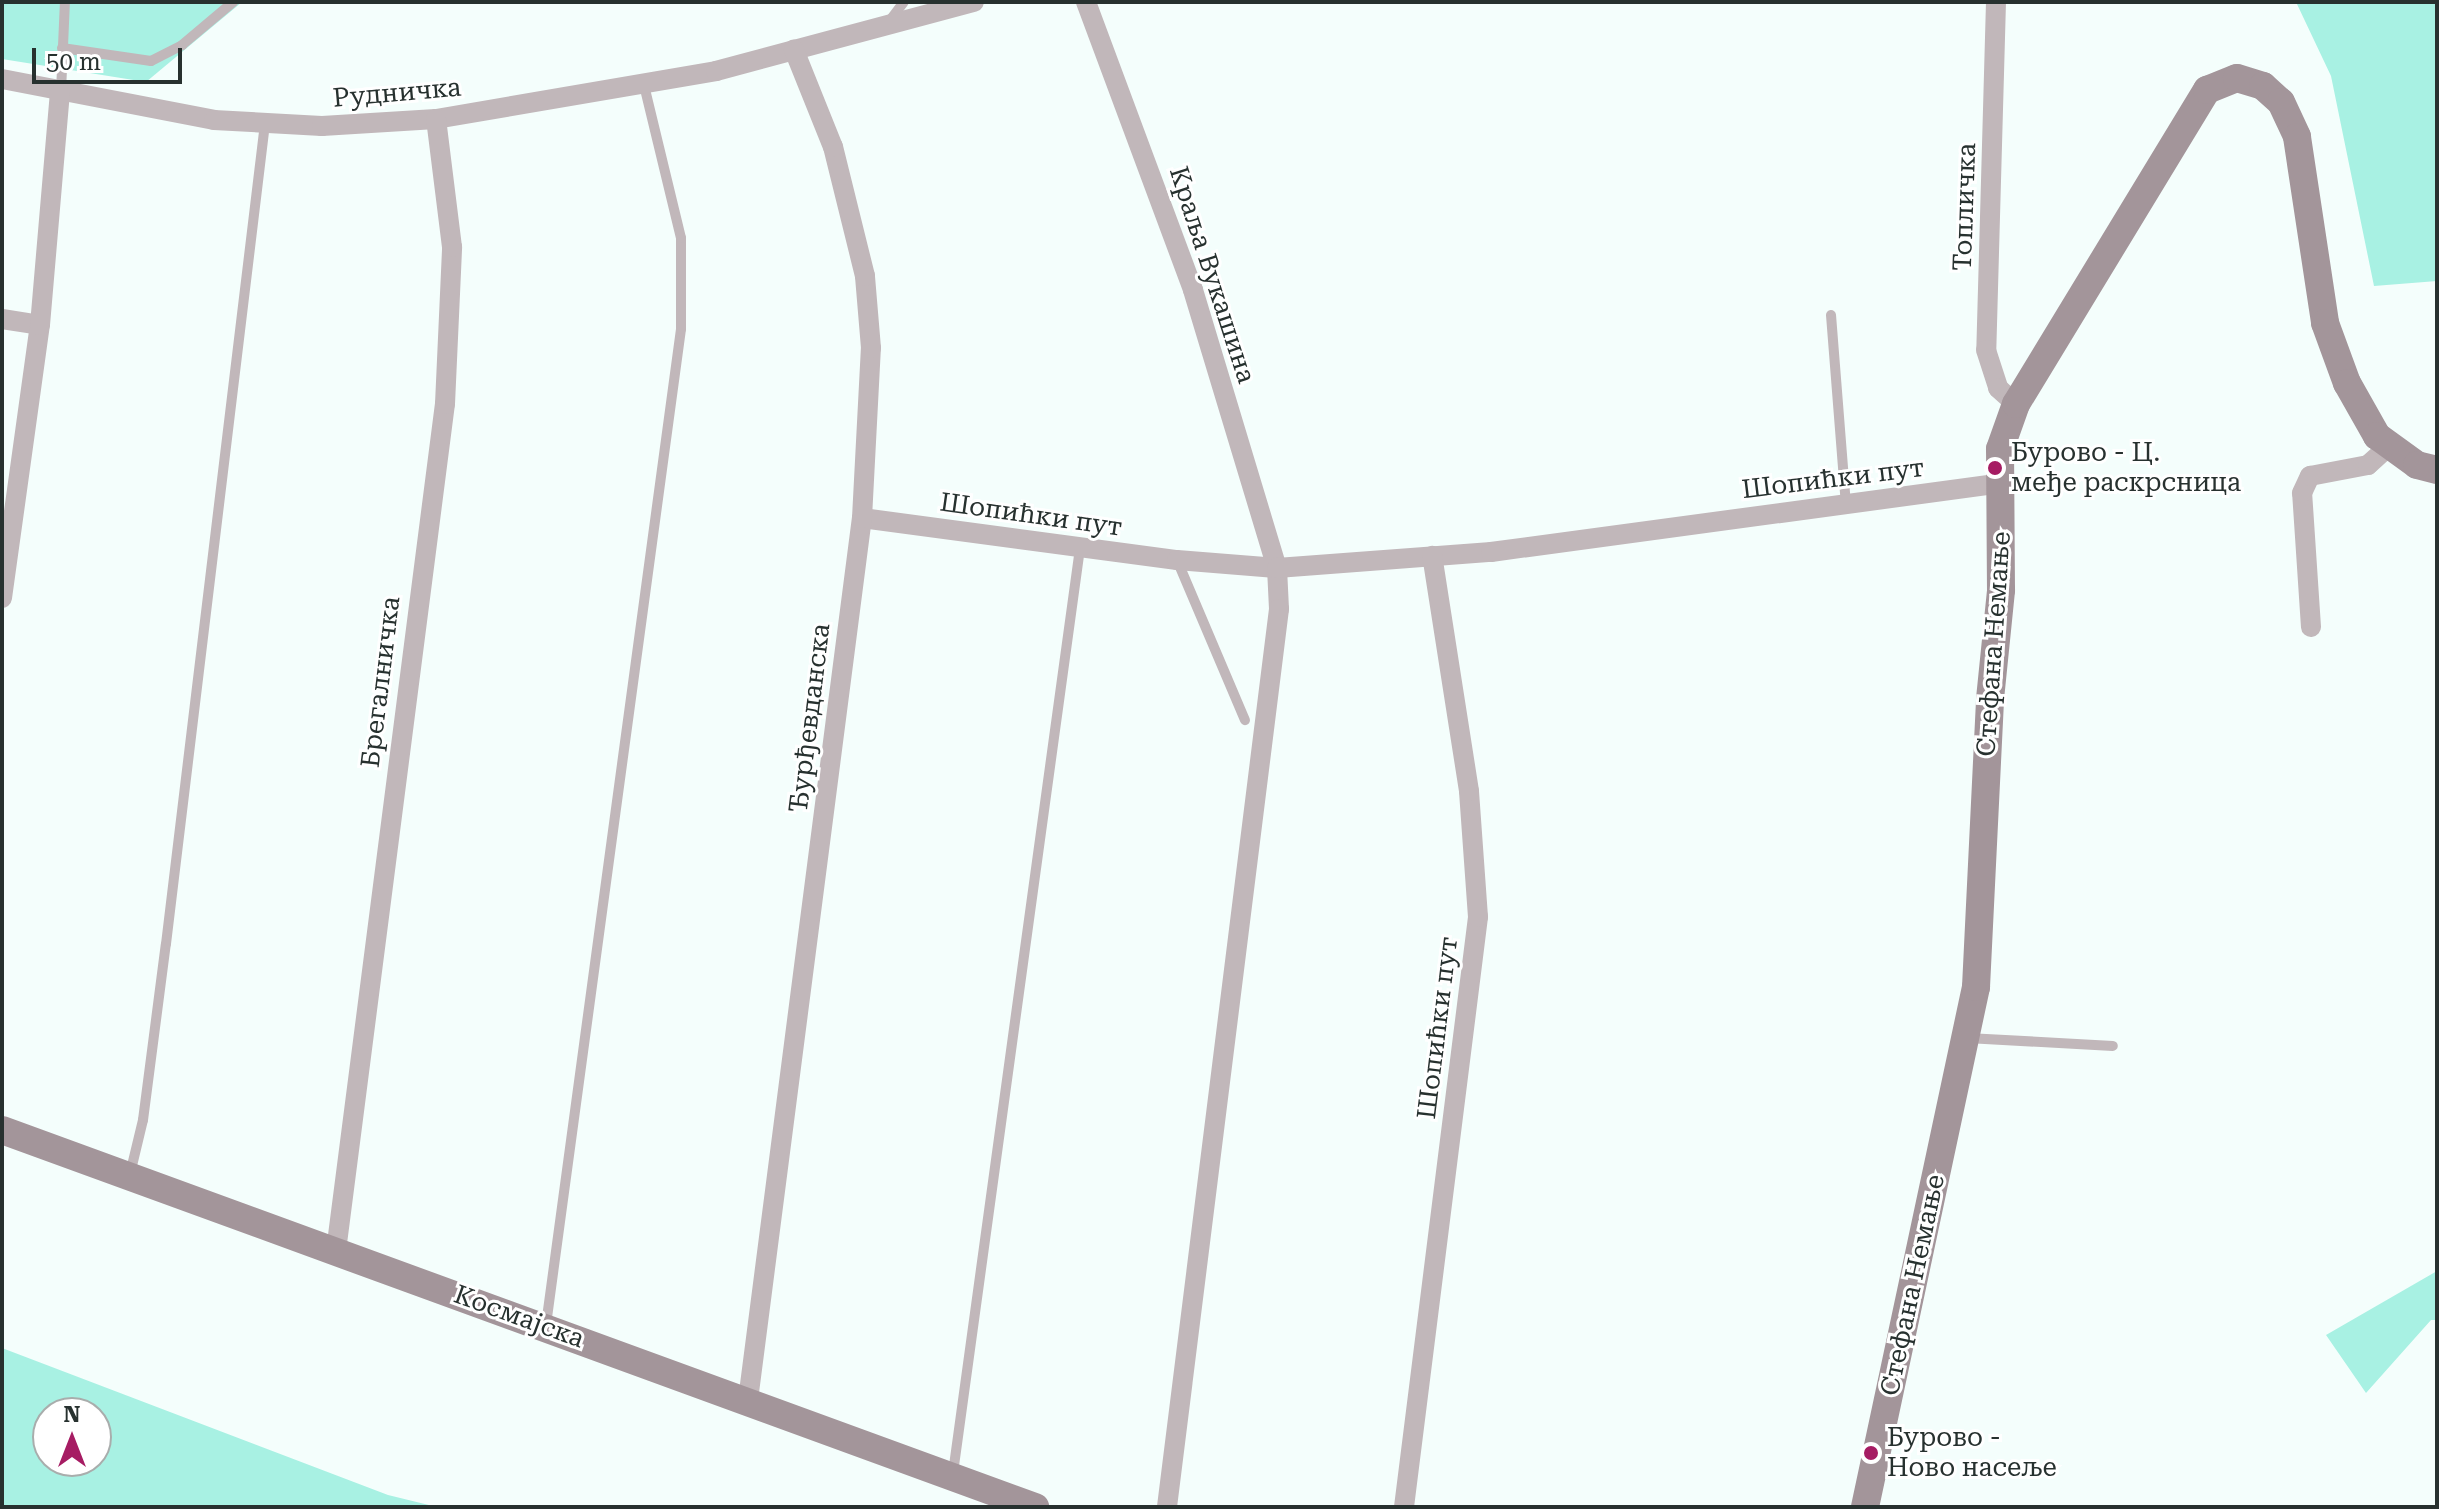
<!DOCTYPE html>
<meta charset="utf-8">
<style>
body{margin:0}
#map{position:relative;width:2439px;height:1509px;overflow:hidden;background:#f4fefc;font-family:"Roboto Serif",serif}
div>[style]{position:absolute}
[style*='--x']{left:calc(var(--x)*1px);top:calc(var(--y)*1px);width:calc(var(--w)*1px);rotate:calc(var(--a)*1deg)}
.green>*{inset:0;background:#a8f1e3}
.lane>*{height:10px;margin:-5px;padding:0 5px;transform-origin:5px;border-radius:5px;background:#c1b7ba}
.street>*{height:20px;margin:-10px;padding:0 10px;transform-origin:10px;border-radius:10px;background:#c1b7ba}
.secondary>*{height:28px;margin:-14px;padding:0 14px;transform-origin:14px;border-radius:14px;background:#a3959a}
.dots>*{width:22px;height:22px;translate:-50% -50%;box-sizing:border-box;border:4px solid #fff;border-radius:50%}
span{translate:-50% -50%;white-space:nowrap;text-align:center;line-height:1.15;-webkit-text-stroke:6px #fff;paint-order:stroke}
.street-label{font-size:26px;color:#27312f}
.poi-label{font-size:26px;color:#27312f}
.left{translate:0 -50%;text-align:left}
.frame{position:absolute;inset:0;border:4px solid #27312f;pointer-events:none}
.north{position:absolute;left:32px;top:1397px;width:80px;height:80px;box-sizing:border-box;background:#fff;border:2px solid #a9adac;border-radius:50%;rotate:0deg;font-size:22px;font-weight:700;line-height:32px;text-align:center;color:#27312f}
.north::after{content:'';display:block;margin:auto;width:28px;height:36px;background:#a61c63;clip-path:polygon(50% 0,100% 100%,50% 72%,0 100%)}
.scale{position:absolute;left:32px;top:48px;width:150px;height:36px;box-sizing:border-box;border:4px solid #27312f;border-top:0;padding-left:10px;font-size:24px;line-height:28px;white-space:nowrap;color:#27312f;-webkit-text-stroke:6px #fff;paint-order:stroke}
</style>
<div id="map">
<div class="green">
<div style="clip-path:polygon(2px 2px,242px 2px,146px 82px,2px 59px)"></div>
<div style="clip-path:polygon(2296px 2px,2437px 2px,2437px 281px,2374px 286px,2331px 76px)"></div>
<div style="clip-path:polygon(2437px 1271px,2437px 1320px,2431px 1320px,2366px 1393px,2326px 1335px)"></div>
<div style="clip-path:polygon(evenodd,2px 1348px,388px 1495px,437px 1507px,2px 1507px,2px 1348px,48px 1413px,96px 1413px,96px 1461px,48px 1461px,48px 1413px)"></div>
</div>
<div class="lane">
<div style="--x:888;--y:23;--w:26;--a:-53"></div>
<div style="--x:62;--y:48;--w:90;--a:8.3"></div>
<div style="--x:151;--y:61;--w:35;--a:-27"></div>
<div style="--x:182;--y:45;--w:67;--a:-40.1"></div>
<div style="--x:61;--y:92;--w:90;--a:-87.5"></div>
<div style="--x:1831;--y:315;--w:192;--a:85.5"></div>
<div style="--x:1177;--y:560;--w:174;--a:67"></div>
<div style="--x:1967;--y:1038;--w:146;--a:3.1"></div>
<div style="--x:130;--y:1174;--w:56;--a:-76.5"></div>
<div style="--x:143;--y:1120;--w:177;--a:-82.6"></div>
<div style="--x:166;--y:944;--w:827;--a:-83.12"></div>
<div style="--x:546;--y:1325;--w:1005;--a:-82.28"></div>
<div style="--x:681;--y:329;--w:91;--a:-90"></div>
<div style="--x:681;--y:238;--w:157;--a:-103.6"></div>
<div style="--x:953;--y:1473;--w:934;--a:-82.18"></div>
</div>
<div class="street">
<div style="--x:1086;--y:2;--w:307;--a:69.6"></div>
<div style="--x:1193;--y:290;--w:290;--a:73.2"></div>
<div style="--x:1277;--y:568;--w:41;--a:87.2"></div>
<div style="--x:1279;--y:609;--w:905;--a:97.11"></div>
<div style="--x:1996;--y:2;--w:348;--a:91.6"></div>
<div style="--x:1986;--y:350;--w:40;--a:72"></div>
<div style="--x:1998;--y:388;--w:24;--a:42"></div>
<div style="--x:2;--y:79;--w:216;--a:10.9"></div>
<div style="--x:214;--y:120;--w:108;--a:3.2"></div>
<div style="--x:322;--y:126;--w:114;--a:-3.5"></div>
<div style="--x:436;--y:119;--w:284;--a:-9.7"></div>
<div style="--x:716;--y:71;--w:267;--a:-15"></div>
<div style="--x:2;--y:319;--w:38;--a:9"></div>
<div style="--x:862;--y:518;--w:318;--a:7.6"></div>
<div style="--x:1177;--y:560;--w:100;--a:4.6"></div>
<div style="--x:1277;--y:568;--w:215;--a:-4.3"></div>
<div style="--x:1491;--y:552;--w:517;--a:-7.68"></div>
<div style="--x:2;--y:598;--w:276;--a:-82.1"></div>
<div style="--x:40;--y:325;--w:232;--a:-85.1"></div>
<div style="--x:2311;--y:627;--w:134;--a:-93.8"></div>
<div style="--x:2302;--y:493;--w:19;--a:-65"></div>
<div style="--x:2310;--y:476;--w:59;--a:-10.7"></div>
<div style="--x:2368;--y:465;--w:30;--a:-42"></div>
<div style="--x:336;--y:1251;--w:854;--a:-82.67"></div>
<div style="--x:445;--y:404;--w:157;--a:-87.4"></div>
<div style="--x:452;--y:247;--w:129;--a:-97.1"></div>
<div style="--x:748;--y:1400;--w:889;--a:-82.64"></div>
<div style="--x:862;--y:518;--w:170;--a:-87"></div>
<div style="--x:871;--y:348;--w:72;--a:-94.8"></div>
<div style="--x:865;--y:276;--w:133;--a:-103.9"></div>
<div style="--x:833;--y:147;--w:105;--a:-111.9"></div>
<div style="--x:1404;--y:1507;--w:595;--a:-82.85"></div>
<div style="--x:1478;--y:917;--w:126;--a:-94.1"></div>
<div style="--x:1469;--y:791;--w:238;--a:-98.9"></div>
</div>
<div class="secondary">
<div style="--x:2;--y:1130;--w:1100;--a:20.05"></div>
<div style="--x:1865;--y:1507;--w:532;--a:-77.95"></div>
<div style="--x:1976;--y:987;--w:288;--a:-87.2"></div>
<div style="--x:1990;--y:699;--w:110;--a:-84.2"></div>
<div style="--x:2001;--y:590;--w:141;--a:-90.4"></div>
<div style="--x:2000;--y:449;--w:48;--a:-70.4"></div>
<div style="--x:2016;--y:404;--w:368;--a:-58.7"></div>
<div style="--x:2207;--y:90;--w:32;--a:-22"></div>
<div style="--x:2237;--y:78;--w:27;--a:17"></div>
<div style="--x:2263;--y:86;--w:24;--a:42"></div>
<div style="--x:2281;--y:102;--w:38;--a:65"></div>
<div style="--x:2297;--y:137;--w:188;--a:81.4"></div>
<div style="--x:2325;--y:323;--w:64;--a:69.9"></div>
<div style="--x:2347;--y:383;--w:61;--a:60.5"></div>
<div style="--x:2377;--y:436;--w:49;--a:35.9"></div>
<div style="--x:2417;--y:465;--w:21;--a:14"></div>
</div>
<div class="dots">
<div style="left:1995px;top:468px;background:#a61c63"></div>
<div style="left:1871px;top:1453px;background:#a61c63"></div>
</div>
<div class="street-label">
<span style="left:397px;top:93px;rotate:-5deg">Рудничка</span>
<span style="left:1965px;top:207px;rotate:-88deg">Топличка</span>
<span style="left:1212px;top:275px;rotate:72deg">Краља Вукашина</span>
<span style="left:1833px;top:479px;rotate:-7deg">Шопићки пут</span>
<span style="left:1031px;top:515px;rotate:8deg">Шопићки пут</span>
<span style="left:1994px;top:644px;rotate:-86deg">Стефана Немање</span>
<span style="left:381px;top:682px;rotate:-83deg">Брегалничка</span>
<span style="left:810px;top:718px;rotate:-83deg">Ђурђевданска</span>
<span style="left:1438px;top:1028px;rotate:-83deg">Шопићки пут</span>
<span style="left:1913px;top:1285px;rotate:-78deg">Стефана Немање</span>
<span style="left:519px;top:1317px;rotate:20deg">Космајска</span>
</div>
<div class="poi-label">
<span class="left" style="left:2011px;top:468px">Бурово - Ц.<br>међе раскрсница</span>
<span class="left" style="left:1887px;top:1453px">Бурово -<br>Ново насеље</span>
</div>
<div class="frame"></div>
<div class="north">N</div>
<div class="scale">50 m</div>
</div>
